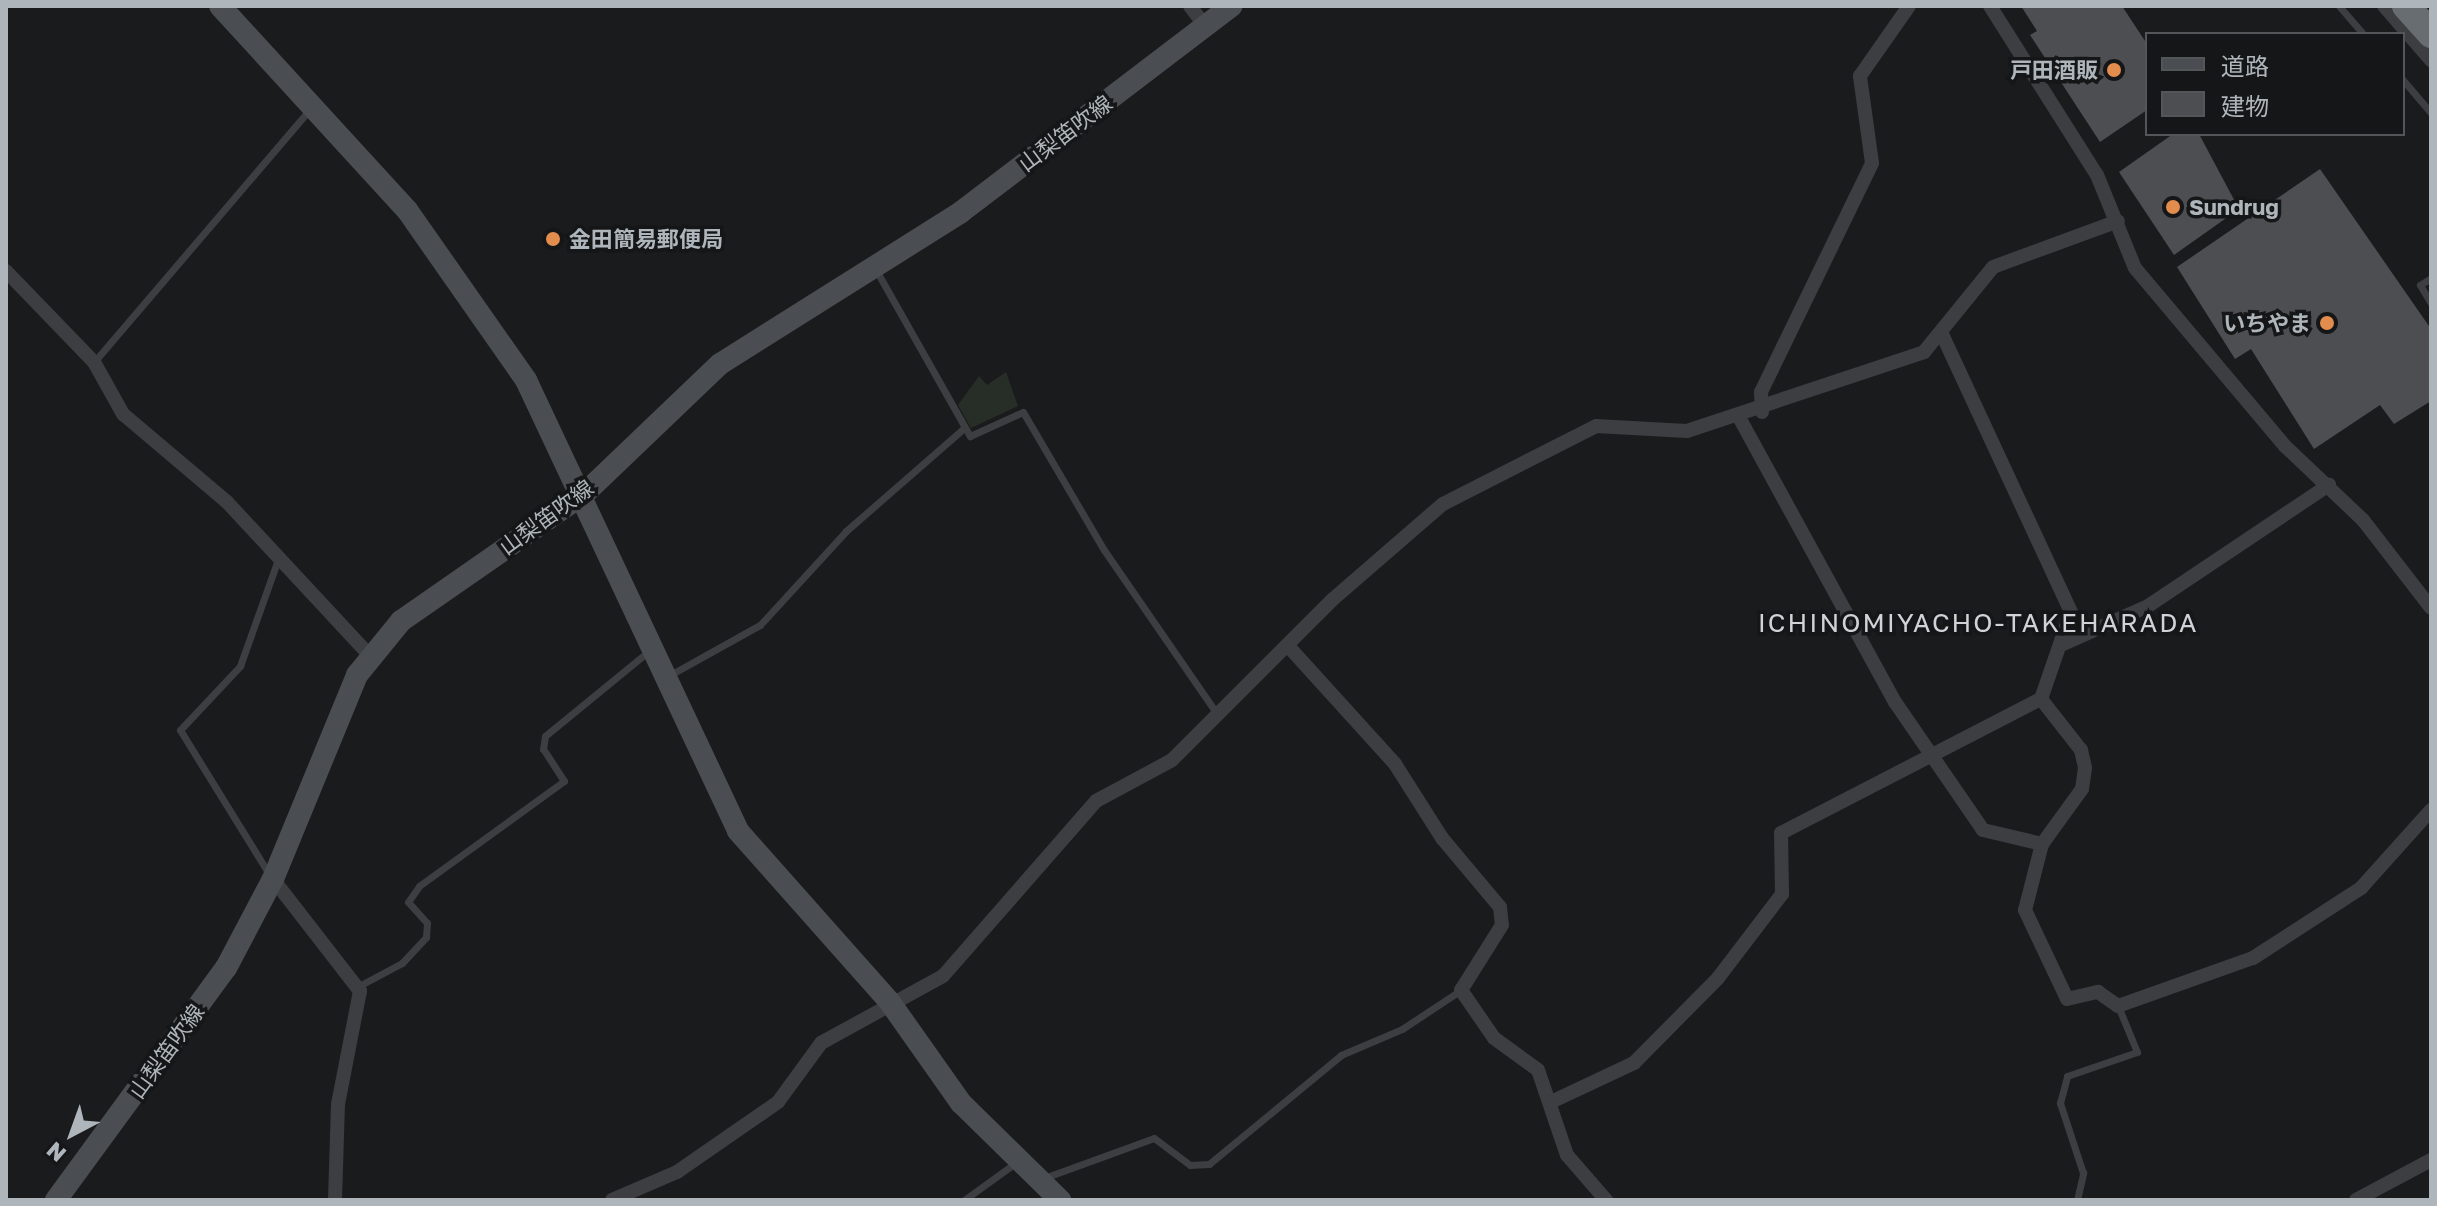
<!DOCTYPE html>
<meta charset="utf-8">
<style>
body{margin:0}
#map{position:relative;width:2437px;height:1206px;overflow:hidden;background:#1a1b1c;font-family:"Golos Text","Noto Sans JP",sans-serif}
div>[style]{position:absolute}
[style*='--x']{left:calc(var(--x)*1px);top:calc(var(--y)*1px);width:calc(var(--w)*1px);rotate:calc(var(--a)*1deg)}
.green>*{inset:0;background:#272e27}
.building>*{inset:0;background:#4d4e51}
.lane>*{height:7px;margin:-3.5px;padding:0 3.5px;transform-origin:3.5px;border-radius:3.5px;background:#3c3e41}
.street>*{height:14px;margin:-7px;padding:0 7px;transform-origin:7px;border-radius:7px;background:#3c3e41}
.secondary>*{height:22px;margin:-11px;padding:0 11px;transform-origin:11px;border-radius:11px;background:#4a4d51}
.highway>*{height:28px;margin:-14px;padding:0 14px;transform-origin:14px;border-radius:14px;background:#686d72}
.dots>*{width:22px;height:22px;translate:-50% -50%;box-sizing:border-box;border:4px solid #151617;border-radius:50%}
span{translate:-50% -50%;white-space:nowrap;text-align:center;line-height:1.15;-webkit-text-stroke:7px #151617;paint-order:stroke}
.poi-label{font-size:22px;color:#aeb5bb;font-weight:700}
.right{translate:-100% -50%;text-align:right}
.left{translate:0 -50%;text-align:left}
.street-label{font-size:22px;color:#aeb5bb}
.quarter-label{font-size:26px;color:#cfd3d7;letter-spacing:2px}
.frame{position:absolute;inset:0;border:8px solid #aeb5bb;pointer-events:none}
.legend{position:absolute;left:2145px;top:32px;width:260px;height:104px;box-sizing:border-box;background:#151617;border:2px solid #525659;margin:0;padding:10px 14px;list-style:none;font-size:24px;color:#aeb5bb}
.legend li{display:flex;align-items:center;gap:16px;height:40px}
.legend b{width:40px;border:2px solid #525659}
.north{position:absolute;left:32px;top:1094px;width:80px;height:80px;-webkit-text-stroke:6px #151617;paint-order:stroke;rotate:221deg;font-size:22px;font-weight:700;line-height:32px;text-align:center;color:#aeb5bb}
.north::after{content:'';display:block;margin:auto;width:28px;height:36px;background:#aeb5bb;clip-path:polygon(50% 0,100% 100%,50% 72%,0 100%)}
</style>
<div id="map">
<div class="green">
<div style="clip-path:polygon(1006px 372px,1018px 406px,971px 428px,958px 405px,979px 376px,987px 385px)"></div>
</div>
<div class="building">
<div style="clip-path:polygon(2021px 6px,2122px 6px,2147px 44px,2147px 110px,2100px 142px,2030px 35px,2037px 31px)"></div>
<div style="clip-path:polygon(2173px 134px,2199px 134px,2239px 209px,2174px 255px,2119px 172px)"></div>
<div style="clip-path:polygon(2320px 169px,2431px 329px,2431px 401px,2394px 424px,2380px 405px,2314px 449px,2251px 349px,2235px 359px,2177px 267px)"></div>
</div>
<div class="lane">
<div style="--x:2339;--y:6;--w:37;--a:49"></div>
<div style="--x:2403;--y:80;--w:43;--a:49.7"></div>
<div style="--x:876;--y:270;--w:191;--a:60.5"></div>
<div style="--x:970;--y:436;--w:58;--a:-24.4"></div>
<div style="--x:1023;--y:412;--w:160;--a:59.6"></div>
<div style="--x:1104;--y:550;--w:201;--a:55.4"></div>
<div style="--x:2431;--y:278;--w:13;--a:148"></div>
<div style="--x:2420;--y:285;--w:21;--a:59"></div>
<div style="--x:94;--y:362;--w:333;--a:-49.5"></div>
<div style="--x:670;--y:675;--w:103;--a:-29.1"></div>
<div style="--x:760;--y:625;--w:127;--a:-47.5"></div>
<div style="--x:846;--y:531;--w:155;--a:-41.1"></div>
<div style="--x:269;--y:874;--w:169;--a:-121.7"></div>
<div style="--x:180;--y:730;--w:88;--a:-46.8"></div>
<div style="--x:240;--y:666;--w:114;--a:-70.4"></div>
<div style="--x:357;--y:987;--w:51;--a:-28.1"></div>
<div style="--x:402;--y:963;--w:35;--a:-47"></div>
<div style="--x:426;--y:937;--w:14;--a:-86"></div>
<div style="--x:427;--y:923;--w:28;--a:-132"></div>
<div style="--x:408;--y:902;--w:19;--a:-55"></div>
<div style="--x:419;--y:886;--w:179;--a:-35.9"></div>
<div style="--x:564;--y:781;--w:38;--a:-123"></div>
<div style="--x:543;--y:749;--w:13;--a:-81"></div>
<div style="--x:545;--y:736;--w:134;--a:-39.3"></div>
<div style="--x:1044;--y:1178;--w:117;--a:-20"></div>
<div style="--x:1154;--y:1138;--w:45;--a:36.9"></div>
<div style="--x:1190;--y:1165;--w:19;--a:-3"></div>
<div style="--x:1209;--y:1164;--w:171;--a:-39.5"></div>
<div style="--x:1341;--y:1055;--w:66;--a:-23.1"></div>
<div style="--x:1402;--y:1029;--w:71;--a:-33.5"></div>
<div style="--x:964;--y:1200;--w:67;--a:-35.8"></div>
<div style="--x:2077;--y:1200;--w:28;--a:-77"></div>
<div style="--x:2083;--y:1173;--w:74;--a:-108.2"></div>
<div style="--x:2060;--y:1103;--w:28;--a:-75"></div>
<div style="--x:2067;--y:1076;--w:74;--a:-18.9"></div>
<div style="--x:2137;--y:1052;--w:50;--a:-112.4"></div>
</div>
<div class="street">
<div style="--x:1190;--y:6;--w:25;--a:53"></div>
<div style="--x:1990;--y:6;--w:200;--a:57.7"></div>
<div style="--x:2097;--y:175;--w:100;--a:67.8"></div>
<div style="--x:2135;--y:268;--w:233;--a:49.9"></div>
<div style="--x:2285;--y:446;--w:108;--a:43.5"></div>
<div style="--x:2363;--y:520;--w:111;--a:52.3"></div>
<div style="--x:2384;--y:6;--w:72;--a:49"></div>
<div style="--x:6;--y:271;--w:127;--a:46"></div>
<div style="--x:94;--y:362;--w:60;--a:60.9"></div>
<div style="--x:123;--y:414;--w:136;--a:40.2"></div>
<div style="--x:227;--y:502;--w:209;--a:47.1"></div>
<div style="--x:1762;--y:412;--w:20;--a:-93"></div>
<div style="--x:1761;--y:392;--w:254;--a:-64.1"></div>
<div style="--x:1872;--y:163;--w:88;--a:-97.9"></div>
<div style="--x:1860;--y:76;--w:85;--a:-55"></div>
<div style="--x:1740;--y:419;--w:323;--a:61.3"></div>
<div style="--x:1895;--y:702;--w:155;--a:55.5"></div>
<div style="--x:1983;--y:830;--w:61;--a:13.3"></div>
<div style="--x:2063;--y:644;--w:93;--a:-24.1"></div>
<div style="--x:2148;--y:606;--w:218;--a:-33.8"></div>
<div style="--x:1289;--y:647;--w:158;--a:47.8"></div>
<div style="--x:1395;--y:764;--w:88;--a:57.6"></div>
<div style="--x:1442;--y:838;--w:90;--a:50"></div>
<div style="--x:1500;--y:907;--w:18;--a:84"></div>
<div style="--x:1502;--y:925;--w:77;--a:122.2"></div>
<div style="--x:1461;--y:990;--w:58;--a:55.5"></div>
<div style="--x:1494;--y:1038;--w:54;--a:36"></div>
<div style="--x:1538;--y:1070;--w:90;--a:71.2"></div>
<div style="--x:1567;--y:1155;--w:60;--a:49.1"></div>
<div style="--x:2041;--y:699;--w:65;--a:51.9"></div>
<div style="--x:2081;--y:750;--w:18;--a:77"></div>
<div style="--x:2085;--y:768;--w:21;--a:98"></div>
<div style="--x:2082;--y:789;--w:68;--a:126"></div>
<div style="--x:2042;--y:844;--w:68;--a:104.4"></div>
<div style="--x:2025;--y:910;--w:98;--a:64.7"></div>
<div style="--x:2067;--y:999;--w:32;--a:-13"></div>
<div style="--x:2098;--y:992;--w:24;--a:35"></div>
<div style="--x:2118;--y:1006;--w:143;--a:-19.6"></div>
<div style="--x:2253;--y:958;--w:129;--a:-32.9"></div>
<div style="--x:2361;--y:888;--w:105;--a:-48.1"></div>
<div style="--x:273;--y:879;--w:142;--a:52.2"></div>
<div style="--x:360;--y:991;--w:115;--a:101"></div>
<div style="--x:338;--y:1104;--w:96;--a:91.8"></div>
<div style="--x:1551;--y:1102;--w:92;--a:-25.2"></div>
<div style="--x:1634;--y:1063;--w:120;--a:-45.3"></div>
<div style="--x:1718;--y:978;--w:106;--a:-52.7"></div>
<div style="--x:1782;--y:894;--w:61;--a:-90.9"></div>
<div style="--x:1781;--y:833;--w:292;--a:-27.3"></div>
<div style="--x:2041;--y:699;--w:92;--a:-71"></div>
<div style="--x:2071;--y:612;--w:306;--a:-114.9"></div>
<div style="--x:612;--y:1200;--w:71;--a:-23.3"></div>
<div style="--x:677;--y:1172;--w:123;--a:-34.7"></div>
<div style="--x:778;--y:1102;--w:73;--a:-53.9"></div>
<div style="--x:821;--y:1043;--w:139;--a:-28.8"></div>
<div style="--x:943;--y:976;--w:232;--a:-48.8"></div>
<div style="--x:1096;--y:801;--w:86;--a:-28.3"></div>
<div style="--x:1172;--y:760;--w:226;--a:-45"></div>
<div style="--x:1332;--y:600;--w:147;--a:-40.9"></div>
<div style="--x:1443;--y:504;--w:172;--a:-27"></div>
<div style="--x:1596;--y:426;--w:91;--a:3.1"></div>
<div style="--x:1687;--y:431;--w:250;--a:-18.4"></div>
<div style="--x:1924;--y:352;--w:109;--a:-50.9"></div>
<div style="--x:1993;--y:267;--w:133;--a:-20.2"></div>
<div style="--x:2356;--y:1200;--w:85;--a:-28.1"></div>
</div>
<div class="secondary">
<div style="--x:220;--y:6;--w:277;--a:47.5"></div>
<div style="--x:407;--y:210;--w:208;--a:55"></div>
<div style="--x:526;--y:380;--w:498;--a:64.8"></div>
<div style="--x:738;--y:831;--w:227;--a:48.4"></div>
<div style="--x:889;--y:1001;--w:125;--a:54.8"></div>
<div style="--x:961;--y:1103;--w:139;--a:44.4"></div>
<div style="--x:56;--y:1200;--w:288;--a:-53.8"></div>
<div style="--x:226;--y:968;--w:101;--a:-62.2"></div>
<div style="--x:273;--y:879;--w:221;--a:-67.6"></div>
<div style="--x:357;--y:675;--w:70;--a:-50.8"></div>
<div style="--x:401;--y:621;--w:224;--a:-34.8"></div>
<div style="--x:585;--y:493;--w:187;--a:-43.7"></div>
<div style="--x:720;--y:364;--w:285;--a:-32.2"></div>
<div style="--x:961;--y:212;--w:340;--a:-37.3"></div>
</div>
<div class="highway">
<div style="--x:2406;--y:6;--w:38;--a:48"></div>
</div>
<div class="dots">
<div style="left:2114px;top:70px;background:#e28c4d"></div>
<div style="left:2173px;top:207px;background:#e28c4d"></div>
<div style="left:553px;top:239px;background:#e28c4d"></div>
<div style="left:2327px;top:323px;background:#e28c4d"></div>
</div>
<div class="poi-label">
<span class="right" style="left:2098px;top:70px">戸田酒販</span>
<span class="left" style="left:2189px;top:207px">Sundrug</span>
<span class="left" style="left:569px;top:239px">金田簡易郵便局</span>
<span class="right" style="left:2311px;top:323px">いちやま</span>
</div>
<div class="street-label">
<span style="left:1065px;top:133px;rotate:-37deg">山梨笛吹線</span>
<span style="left:546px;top:517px;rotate:-36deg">山梨笛吹線</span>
<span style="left:166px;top:1051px;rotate:-54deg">山梨笛吹線</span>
</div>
<div class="quarter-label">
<span style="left:1978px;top:623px">ICHINOMIYACHO-TAKEHARADA</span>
</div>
<div class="frame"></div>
<ul class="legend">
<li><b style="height:10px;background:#4a4d51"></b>道路</li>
<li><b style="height:22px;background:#4d4e51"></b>建物</li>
</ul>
<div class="north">N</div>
</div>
